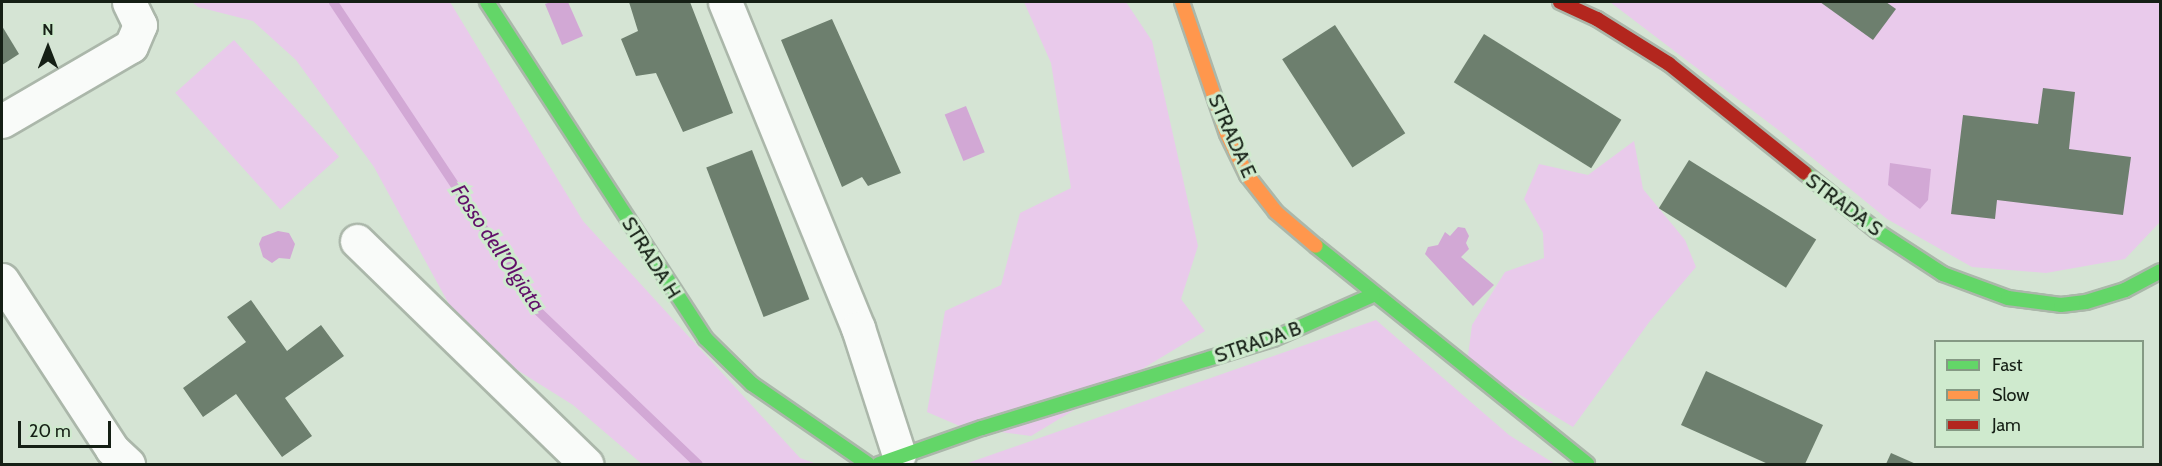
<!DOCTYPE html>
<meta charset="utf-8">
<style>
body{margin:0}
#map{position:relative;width:2162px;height:466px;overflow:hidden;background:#d5e4d4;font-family:Cabin,sans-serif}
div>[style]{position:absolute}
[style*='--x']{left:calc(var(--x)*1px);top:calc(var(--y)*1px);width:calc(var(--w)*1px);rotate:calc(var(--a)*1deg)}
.green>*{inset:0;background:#e9caeb;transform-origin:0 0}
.water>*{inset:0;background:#d2a8d5;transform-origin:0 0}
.stream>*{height:9px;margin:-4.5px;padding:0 4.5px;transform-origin:4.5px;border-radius:4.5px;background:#d2a8d5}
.building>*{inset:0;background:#6d7f6e;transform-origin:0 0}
.roads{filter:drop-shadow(2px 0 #abb7aa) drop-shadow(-2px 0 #abb7aa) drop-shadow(0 2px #abb7aa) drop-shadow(0 -2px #abb7aa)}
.street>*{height:33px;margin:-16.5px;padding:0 16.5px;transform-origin:16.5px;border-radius:16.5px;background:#f9fbf9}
.fast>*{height:14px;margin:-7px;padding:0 7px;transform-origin:7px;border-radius:7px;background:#63d668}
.slow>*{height:14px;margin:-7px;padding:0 7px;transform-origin:7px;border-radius:7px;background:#ff974d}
.jam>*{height:14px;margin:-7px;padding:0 7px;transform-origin:7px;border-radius:7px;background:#b3261e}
span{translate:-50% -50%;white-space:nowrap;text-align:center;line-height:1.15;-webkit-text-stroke:6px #cfeace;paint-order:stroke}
.street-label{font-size:20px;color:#151f15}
.water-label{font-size:21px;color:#610f69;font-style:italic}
.frame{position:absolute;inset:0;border:3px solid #151f15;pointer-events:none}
.legend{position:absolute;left:1934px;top:340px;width:210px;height:108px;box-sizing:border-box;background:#cfeace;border:2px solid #859984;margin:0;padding:8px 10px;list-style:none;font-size:18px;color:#151f15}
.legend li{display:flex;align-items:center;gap:12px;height:30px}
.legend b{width:30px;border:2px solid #859984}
.north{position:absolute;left:18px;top:18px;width:60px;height:60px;-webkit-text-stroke:4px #cfeace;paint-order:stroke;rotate:0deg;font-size:16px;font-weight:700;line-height:24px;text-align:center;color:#151f15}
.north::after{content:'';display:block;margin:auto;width:21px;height:27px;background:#151f15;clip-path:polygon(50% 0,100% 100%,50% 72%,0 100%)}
.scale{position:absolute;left:18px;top:421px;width:93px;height:27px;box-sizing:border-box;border:3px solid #151f15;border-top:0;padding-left:8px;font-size:18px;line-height:21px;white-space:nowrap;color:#151f15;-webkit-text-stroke:4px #cfeace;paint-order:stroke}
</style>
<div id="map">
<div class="green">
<div style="clip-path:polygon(192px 2px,450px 2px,583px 221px,800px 458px,817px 464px,642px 464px,573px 405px,468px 339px,374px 167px,296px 60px,253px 21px,198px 7px)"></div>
<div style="clip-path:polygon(1024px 2px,1126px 2px,1152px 41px,1198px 246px,1181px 299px,1205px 331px,1031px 436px,962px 427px,927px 412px,945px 311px,1001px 285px,1020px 213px,1071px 188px,1051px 63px)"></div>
<div style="clip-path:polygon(1610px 2px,2160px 2px,2160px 222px,2125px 259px,2046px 273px,1972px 267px,1887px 219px,1777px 129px)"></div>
<div style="left:234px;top:40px;width:157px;height:79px;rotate:48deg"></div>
<div style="clip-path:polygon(1634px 141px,1643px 189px,1685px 240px,1696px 267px,1650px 321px,1573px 427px,1467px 363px,1472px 325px,1505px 272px,1544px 258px,1543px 233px,1524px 199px,1539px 164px,1588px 175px)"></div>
<div style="clip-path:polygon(1376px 320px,1509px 435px,1555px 464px,965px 464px)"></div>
</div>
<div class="water">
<div style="clip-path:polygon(551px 2px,568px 2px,583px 36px,562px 45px,545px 4px)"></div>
<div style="left:966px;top:106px;width:50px;height:23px;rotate:68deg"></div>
<div style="clip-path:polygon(1890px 163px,1931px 169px,1928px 200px,1920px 209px,1888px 185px)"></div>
<div style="clip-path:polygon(1458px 227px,1465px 228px,1469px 236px,1466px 243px,1469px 249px,1461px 257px,1494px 285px,1473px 306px,1425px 254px,1428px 247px,1438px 245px,1445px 232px,1450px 236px)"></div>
<div style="clip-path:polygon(278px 231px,289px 233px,295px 244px,290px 259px,279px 258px,272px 263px,263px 257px,259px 244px,262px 237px)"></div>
</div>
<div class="stream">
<div style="--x:333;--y:2;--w:371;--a:56.4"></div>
<div style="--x:538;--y:311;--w:221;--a:43.7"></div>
</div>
<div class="building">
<div style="clip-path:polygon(629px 2px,690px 2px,733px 113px,683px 132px,656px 73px,636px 76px,621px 39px,638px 31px)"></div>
<div style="clip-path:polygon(1820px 2px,1886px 2px,1896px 9px,1873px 40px)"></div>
<div style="clip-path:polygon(832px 19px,901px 173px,868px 186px,862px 177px,842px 187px,781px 40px)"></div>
<div style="left:1335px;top:25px;width:129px;height:63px;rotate:57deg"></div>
<div style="clip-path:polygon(2px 26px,19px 54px,2px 65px)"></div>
<div style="left:1484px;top:34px;width:162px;height:57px;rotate:32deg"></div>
<div style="clip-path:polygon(2043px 88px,2075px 92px,2069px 149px,2131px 157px,2123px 215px,1997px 200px,1995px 219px,1951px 214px,1963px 115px,2038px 124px)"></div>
<div style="left:752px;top:150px;width:160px;height:49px;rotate:69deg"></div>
<div style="left:1689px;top:160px;width:150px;height:57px;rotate:32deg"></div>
<div style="clip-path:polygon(251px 300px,287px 351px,321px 325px,344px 356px,285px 398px,312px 436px,282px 457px,236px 394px,203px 417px,183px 388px,246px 342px,227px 317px)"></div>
<div style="clip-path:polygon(1706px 371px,1823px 425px,1805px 464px,1768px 464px,1681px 425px)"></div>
<div style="clip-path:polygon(1891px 453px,1916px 464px,1886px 464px)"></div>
</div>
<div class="roads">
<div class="street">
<div style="--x:725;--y:2;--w:352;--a:67.8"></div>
<div style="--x:858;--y:328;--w:133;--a:72.1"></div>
<div style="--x:2;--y:121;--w:149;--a:-30.2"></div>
<div style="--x:131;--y:46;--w:23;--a:-67"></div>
<div style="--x:140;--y:25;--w:25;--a:-116"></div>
<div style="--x:357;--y:241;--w:320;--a:44.2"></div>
<div style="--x:2;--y:280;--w:202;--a:56.9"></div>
<div style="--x:112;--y:449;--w:22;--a:43"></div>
</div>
<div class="fast">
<div style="--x:487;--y:2;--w:401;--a:57"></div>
<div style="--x:705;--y:338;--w:66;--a:44.4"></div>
<div style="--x:752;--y:384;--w:141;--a:34.6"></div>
<div style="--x:1805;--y:173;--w:92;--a:38.9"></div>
<div style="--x:1877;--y:231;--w:79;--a:33.1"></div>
<div style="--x:1943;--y:274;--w:69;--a:20.3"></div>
<div style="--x:2008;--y:298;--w:53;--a:7.5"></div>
<div style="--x:2061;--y:305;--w:25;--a:-7"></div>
<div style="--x:2086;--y:302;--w:41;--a:-17.1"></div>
<div style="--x:2125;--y:290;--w:40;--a:-28"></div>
<div style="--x:1316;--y:246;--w:348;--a:38.8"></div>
<div style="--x:879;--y:464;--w:109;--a:-19.3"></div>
<div style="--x:982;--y:428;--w:304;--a:-17"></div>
<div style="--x:1273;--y:339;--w:109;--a:-23.7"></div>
</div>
<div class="slow">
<div style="--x:1182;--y:2;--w:139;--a:71.2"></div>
<div style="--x:1227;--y:134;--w:46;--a:64"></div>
<div style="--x:1247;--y:175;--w:47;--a:51.9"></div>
<div style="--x:1276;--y:212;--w:52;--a:40.4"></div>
</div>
<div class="jam">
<div style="--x:1560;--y:2;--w:41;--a:24.7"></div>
<div style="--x:1597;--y:19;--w:85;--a:32"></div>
<div style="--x:1669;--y:64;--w:174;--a:38.7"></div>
</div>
</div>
<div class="street-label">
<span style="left:1232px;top:136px;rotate:66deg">STRADA E</span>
<span style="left:1844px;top:205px;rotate:37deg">STRADA S</span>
<span style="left:651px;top:258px;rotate:58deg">STRADA H</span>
<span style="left:1258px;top:342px;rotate:-19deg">STRADA B</span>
</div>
<div class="water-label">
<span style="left:498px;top:248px;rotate:56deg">Fosso dell’Olgiata</span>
</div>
<div class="frame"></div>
<ul class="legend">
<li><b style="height:8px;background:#63d668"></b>Fast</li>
<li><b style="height:8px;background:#ff974d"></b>Slow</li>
<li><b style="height:8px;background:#b3261e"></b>Jam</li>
</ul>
<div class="north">N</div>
<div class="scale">20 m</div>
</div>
